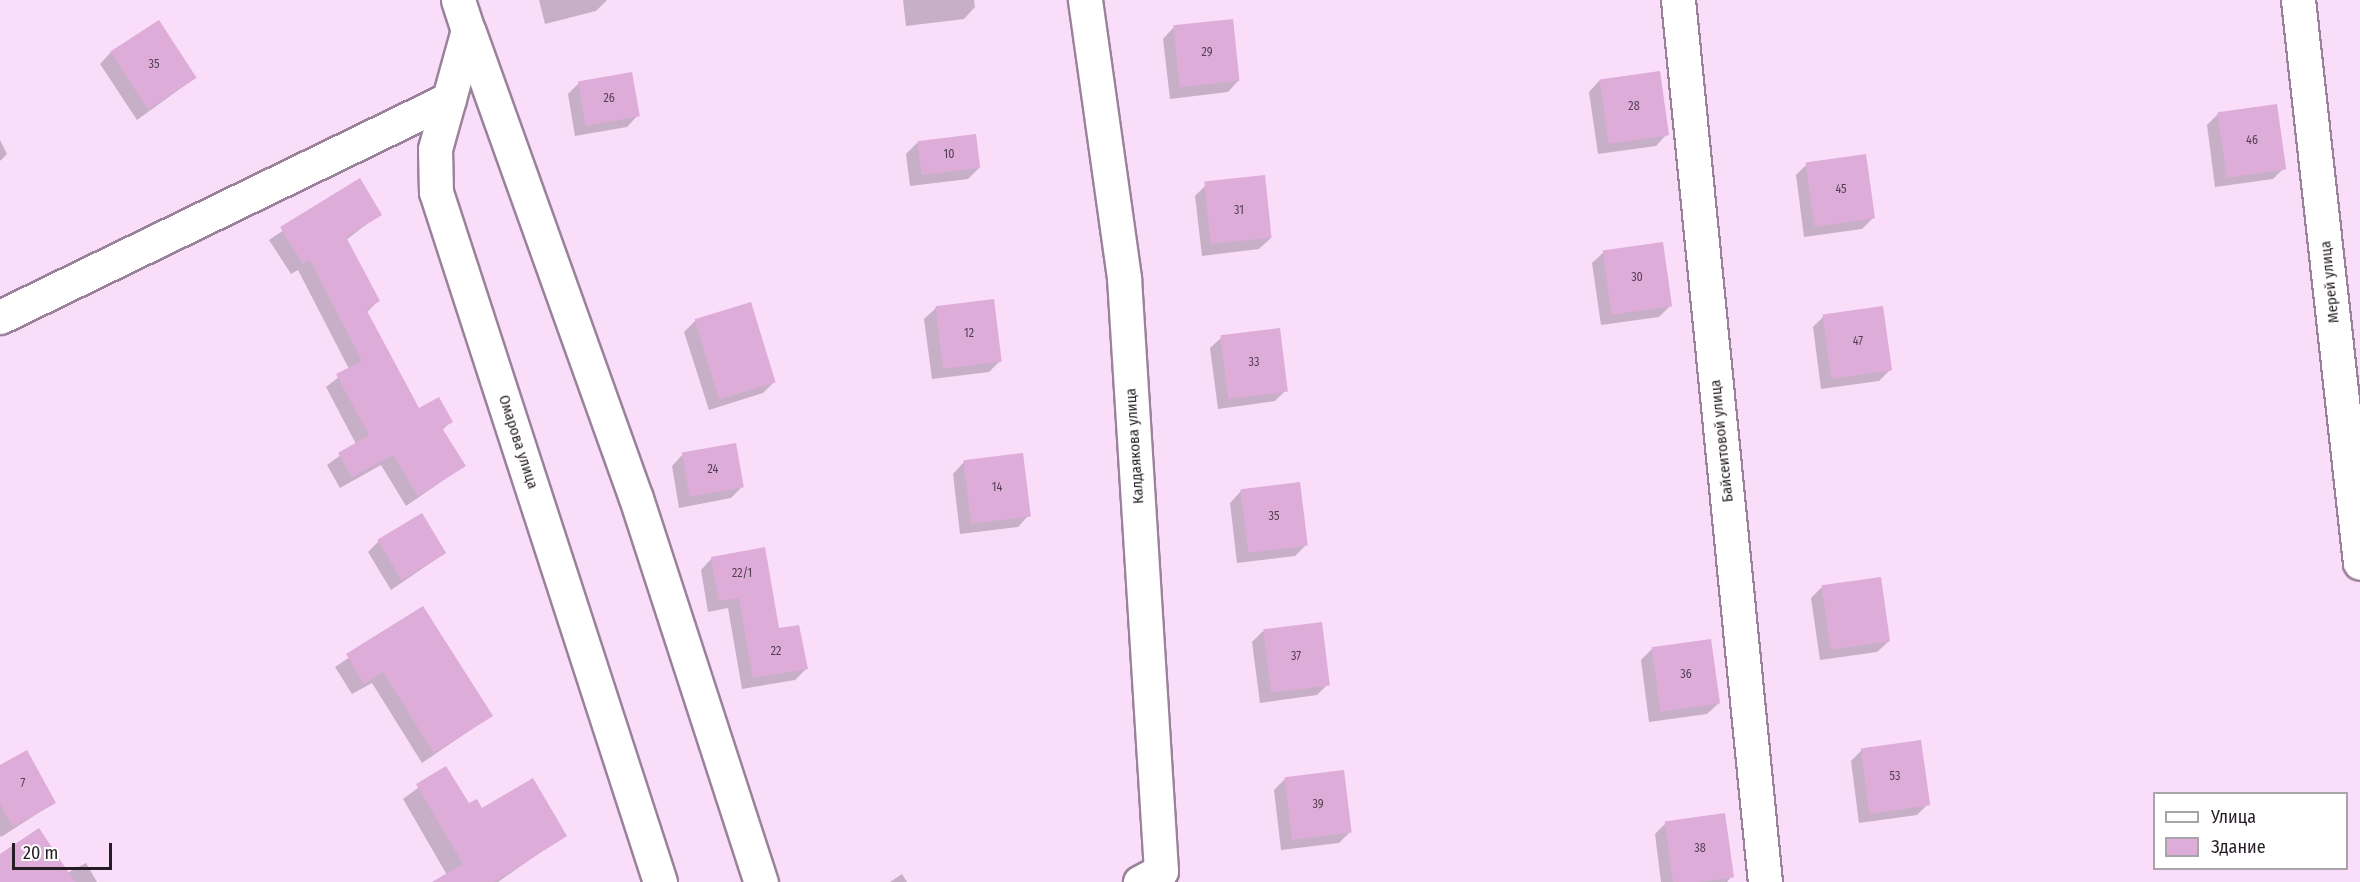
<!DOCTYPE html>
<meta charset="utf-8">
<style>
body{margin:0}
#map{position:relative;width:2360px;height:882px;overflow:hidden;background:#f9ddf9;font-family:"Fira Sans Condensed",sans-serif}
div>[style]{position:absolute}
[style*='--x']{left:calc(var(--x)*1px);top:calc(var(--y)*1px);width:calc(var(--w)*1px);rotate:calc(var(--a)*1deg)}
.shadow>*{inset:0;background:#0003}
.building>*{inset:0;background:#deacd9;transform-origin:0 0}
.roads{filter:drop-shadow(2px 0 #9b829b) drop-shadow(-2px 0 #9b829b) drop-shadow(0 2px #9b829b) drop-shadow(0 -2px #9b829b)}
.minor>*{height:33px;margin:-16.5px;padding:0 16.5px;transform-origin:16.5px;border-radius:16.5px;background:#fff}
span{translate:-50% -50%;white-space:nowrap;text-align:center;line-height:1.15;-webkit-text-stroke:5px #fff;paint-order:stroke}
.number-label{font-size:12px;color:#544053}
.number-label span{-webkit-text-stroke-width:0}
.street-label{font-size:15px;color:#261c26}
.legend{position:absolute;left:2153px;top:792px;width:195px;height:78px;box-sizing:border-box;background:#fff;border:2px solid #a8a4a8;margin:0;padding:8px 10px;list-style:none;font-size:18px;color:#261c26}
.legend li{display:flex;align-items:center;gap:12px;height:30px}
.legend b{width:30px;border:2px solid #a8a4a8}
.scale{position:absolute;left:12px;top:843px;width:100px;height:27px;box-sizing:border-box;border:3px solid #261c26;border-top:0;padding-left:8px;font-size:18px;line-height:21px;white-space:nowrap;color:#261c26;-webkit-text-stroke:4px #fff;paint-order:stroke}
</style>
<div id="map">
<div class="shadow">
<div style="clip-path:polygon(539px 0,607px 0,596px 11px,545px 24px)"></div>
<div style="clip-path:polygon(903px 0,974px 0,975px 7px,964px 19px,906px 26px)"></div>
<div style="clip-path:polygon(1174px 27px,1239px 80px,1228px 92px,1170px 99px,1163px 39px)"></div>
<div style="clip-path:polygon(111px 52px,195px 78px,137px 120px,100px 64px)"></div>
<div style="clip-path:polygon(1600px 80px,1667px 134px,1656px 146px,1598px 154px,1589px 92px)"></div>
<div style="clip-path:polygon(579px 83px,638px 115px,627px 127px,575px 136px,568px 94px)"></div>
<div style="clip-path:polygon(2218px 114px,2284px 168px,2273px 179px,2215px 187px,2207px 125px)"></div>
<div style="clip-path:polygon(0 140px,7px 154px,0 161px)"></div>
<div style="clip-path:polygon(917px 143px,979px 168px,968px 179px,910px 186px,906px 154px)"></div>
<div style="clip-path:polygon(1807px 164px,1873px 218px,1862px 229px,1804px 237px,1796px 175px)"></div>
<div style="clip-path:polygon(359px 180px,380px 214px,346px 240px,378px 301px,366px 313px,418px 410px,452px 421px,442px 430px,464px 466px,406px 506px,381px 465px,340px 488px,327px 465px,356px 444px,326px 387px,349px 369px,298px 270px,291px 274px,269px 240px)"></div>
<div style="clip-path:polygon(1206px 185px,1271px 238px,1259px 249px,1202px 256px,1195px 196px)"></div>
<div style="clip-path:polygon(1604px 252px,1670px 306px,1659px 317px,1601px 325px,1592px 263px)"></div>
<div style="clip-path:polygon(936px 308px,1000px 361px,989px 372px,932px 379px,924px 319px)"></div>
<div style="clip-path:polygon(1824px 316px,1890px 370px,1879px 381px,1821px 389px,1813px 327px)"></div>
<div style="clip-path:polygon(696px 320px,774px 382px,763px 393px,709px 410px,684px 332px)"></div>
<div style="clip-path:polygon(1222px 337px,1286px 390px,1275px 401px,1218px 409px,1210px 348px)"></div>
<div style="clip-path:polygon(683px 454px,742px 487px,731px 498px,679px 508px,672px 466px)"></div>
<div style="clip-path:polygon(964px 462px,1029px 515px,1018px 527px,960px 534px,953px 474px)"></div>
<div style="clip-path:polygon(1241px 491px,1306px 545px,1295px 556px,1237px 563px,1230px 503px)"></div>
<div style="clip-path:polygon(379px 541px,445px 553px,391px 590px,368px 552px)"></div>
<div style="clip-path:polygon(712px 558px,806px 669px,795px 680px,742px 689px,728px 608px,708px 612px,701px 570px)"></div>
<div style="clip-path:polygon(1822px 587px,1889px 641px,1877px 652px,1820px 660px,1811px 598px)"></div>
<div style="clip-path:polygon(423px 608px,491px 716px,422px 763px,372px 683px,352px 694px,335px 667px)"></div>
<div style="clip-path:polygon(1263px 631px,1328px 684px,1317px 695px,1260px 703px,1252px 642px)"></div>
<div style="clip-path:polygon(1652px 649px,1719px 703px,1707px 714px,1649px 722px,1641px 660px)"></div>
<div style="clip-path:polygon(1862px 750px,1928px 804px,1917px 815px,1859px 823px,1851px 761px)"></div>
<div style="clip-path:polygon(0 767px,54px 803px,1px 837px,0 835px)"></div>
<div style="clip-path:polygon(445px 768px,469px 805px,565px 835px,498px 882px,435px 882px,447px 875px,403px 799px)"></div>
<div style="clip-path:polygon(1285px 779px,1350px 832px,1339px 843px,1281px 850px,1274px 790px)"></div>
<div style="clip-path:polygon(1666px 823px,1732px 876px,1727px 882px,1661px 882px,1655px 834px)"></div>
<div style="clip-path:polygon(86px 863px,97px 882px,24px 882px,67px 873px)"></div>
<div style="clip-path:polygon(902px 874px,907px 882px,890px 882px)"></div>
</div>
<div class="building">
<div style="left:1233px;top:19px;width:62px;height:60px;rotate:84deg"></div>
<div style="left:159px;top:20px;width:69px;height:58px;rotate:57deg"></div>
<div style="left:1660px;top:71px;width:65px;height:61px;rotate:82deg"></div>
<div style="left:632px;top:72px;width:45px;height:55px;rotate:80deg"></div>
<div style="left:2277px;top:104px;width:66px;height:60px;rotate:82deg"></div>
<div style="left:976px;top:134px;width:34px;height:59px;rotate:83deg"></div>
<div style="left:1866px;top:154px;width:65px;height:61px;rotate:82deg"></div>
<div style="left:1265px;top:175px;width:63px;height:61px;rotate:84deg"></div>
<div style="clip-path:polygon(360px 178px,382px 215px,346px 237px,380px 301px,366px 309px,419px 408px,439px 397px,453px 422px,442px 428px,466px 466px,418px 496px,393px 455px,352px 477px,338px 453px,369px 435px,336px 374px,362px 361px,310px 260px,303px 264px,280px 227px)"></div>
<div style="left:1663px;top:242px;width:65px;height:61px;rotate:82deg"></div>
<div style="left:994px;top:299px;width:63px;height:59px;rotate:83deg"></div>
<div style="left:751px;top:302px;width:84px;height:59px;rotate:73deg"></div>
<div style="left:1883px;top:306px;width:65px;height:61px;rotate:82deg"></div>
<div style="left:1280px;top:328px;width:64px;height:60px;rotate:83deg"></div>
<div style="left:736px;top:443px;width:45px;height:55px;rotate:80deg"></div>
<div style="left:1023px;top:453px;width:64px;height:60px;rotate:83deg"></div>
<div style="left:1300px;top:482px;width:64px;height:60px;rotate:83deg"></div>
<div style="left:422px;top:513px;width:47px;height:52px;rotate:59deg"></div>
<div style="clip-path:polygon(765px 547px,779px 628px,799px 625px,808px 669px,753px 678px,739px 598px,719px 601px,711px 557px)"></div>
<div style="left:1881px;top:577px;width:65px;height:60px;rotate:82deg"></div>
<div style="clip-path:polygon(423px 606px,493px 716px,434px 753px,383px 672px,364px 684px,346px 654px)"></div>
<div style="left:1322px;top:622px;width:64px;height:59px;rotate:83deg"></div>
<div style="left:1711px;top:639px;width:65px;height:60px;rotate:82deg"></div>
<div style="left:1921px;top:740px;width:66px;height:61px;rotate:82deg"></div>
<div style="clip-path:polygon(27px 750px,56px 803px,13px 827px,0 804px,0 765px)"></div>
<div style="clip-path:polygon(446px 766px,469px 803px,477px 799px,482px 808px,533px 778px,567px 836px,494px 882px,432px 882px,463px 864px,416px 784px)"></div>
<div style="left:1344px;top:770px;width:63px;height:60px;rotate:83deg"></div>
<div style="left:1725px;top:813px;width:65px;height:61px;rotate:82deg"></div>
<div style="clip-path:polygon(39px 828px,75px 882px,0 882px,0 854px)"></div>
</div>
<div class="roads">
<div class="minor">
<div style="--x:458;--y:0;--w:32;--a:72"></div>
<div style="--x:468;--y:30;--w:123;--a:105.5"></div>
<div style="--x:435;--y:149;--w:43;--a:88.7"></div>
<div style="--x:436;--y:192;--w:725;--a:72.01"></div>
<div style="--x:1085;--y:0;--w:281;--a:82"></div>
<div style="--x:1124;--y:278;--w:594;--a:86.43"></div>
<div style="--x:1161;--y:871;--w:24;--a:152"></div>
<div style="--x:1678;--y:0;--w:886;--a:84.37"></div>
<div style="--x:2298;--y:0;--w:566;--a:83.72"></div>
<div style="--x:469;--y:32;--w:495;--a:70.3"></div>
<div style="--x:636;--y:498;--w:404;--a:72"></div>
<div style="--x:0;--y:317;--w:499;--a:-25.9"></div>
</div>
</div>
<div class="number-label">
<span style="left:1207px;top:53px">29</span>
<span style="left:154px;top:65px">35</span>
<span style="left:609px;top:99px">26</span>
<span style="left:1634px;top:107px">28</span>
<span style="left:2252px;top:141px">46</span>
<span style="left:949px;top:155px">10</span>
<span style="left:1841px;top:190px">45</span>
<span style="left:1239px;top:211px">31</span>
<span style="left:1637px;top:278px">30</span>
<span style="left:969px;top:334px">12</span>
<span style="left:1858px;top:342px">47</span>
<span style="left:1254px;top:363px">33</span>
<span style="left:713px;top:470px">24</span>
<span style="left:997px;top:488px">14</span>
<span style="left:1274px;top:517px">35</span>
<span style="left:742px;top:574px">22/1</span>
<span style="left:776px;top:652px">22</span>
<span style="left:1296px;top:657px">37</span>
<span style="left:1686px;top:675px">36</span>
<span style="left:1895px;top:777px">53</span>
<span style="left:23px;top:784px">7</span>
<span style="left:1318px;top:805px">39</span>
<span style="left:1700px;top:849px">38</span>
</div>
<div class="street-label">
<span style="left:2330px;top:282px;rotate:-96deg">Мерей улица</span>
<span style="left:1722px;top:441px;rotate:-96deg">Байсеитовой улица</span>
<span style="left:518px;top:442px;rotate:72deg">Омарова улица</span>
<span style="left:1135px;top:446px;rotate:-94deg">Калдаякова улица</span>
</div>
<ul class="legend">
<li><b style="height:8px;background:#fff"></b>Улица</li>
<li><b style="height:16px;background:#deacd9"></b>Здание</li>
</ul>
<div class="scale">20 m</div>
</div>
